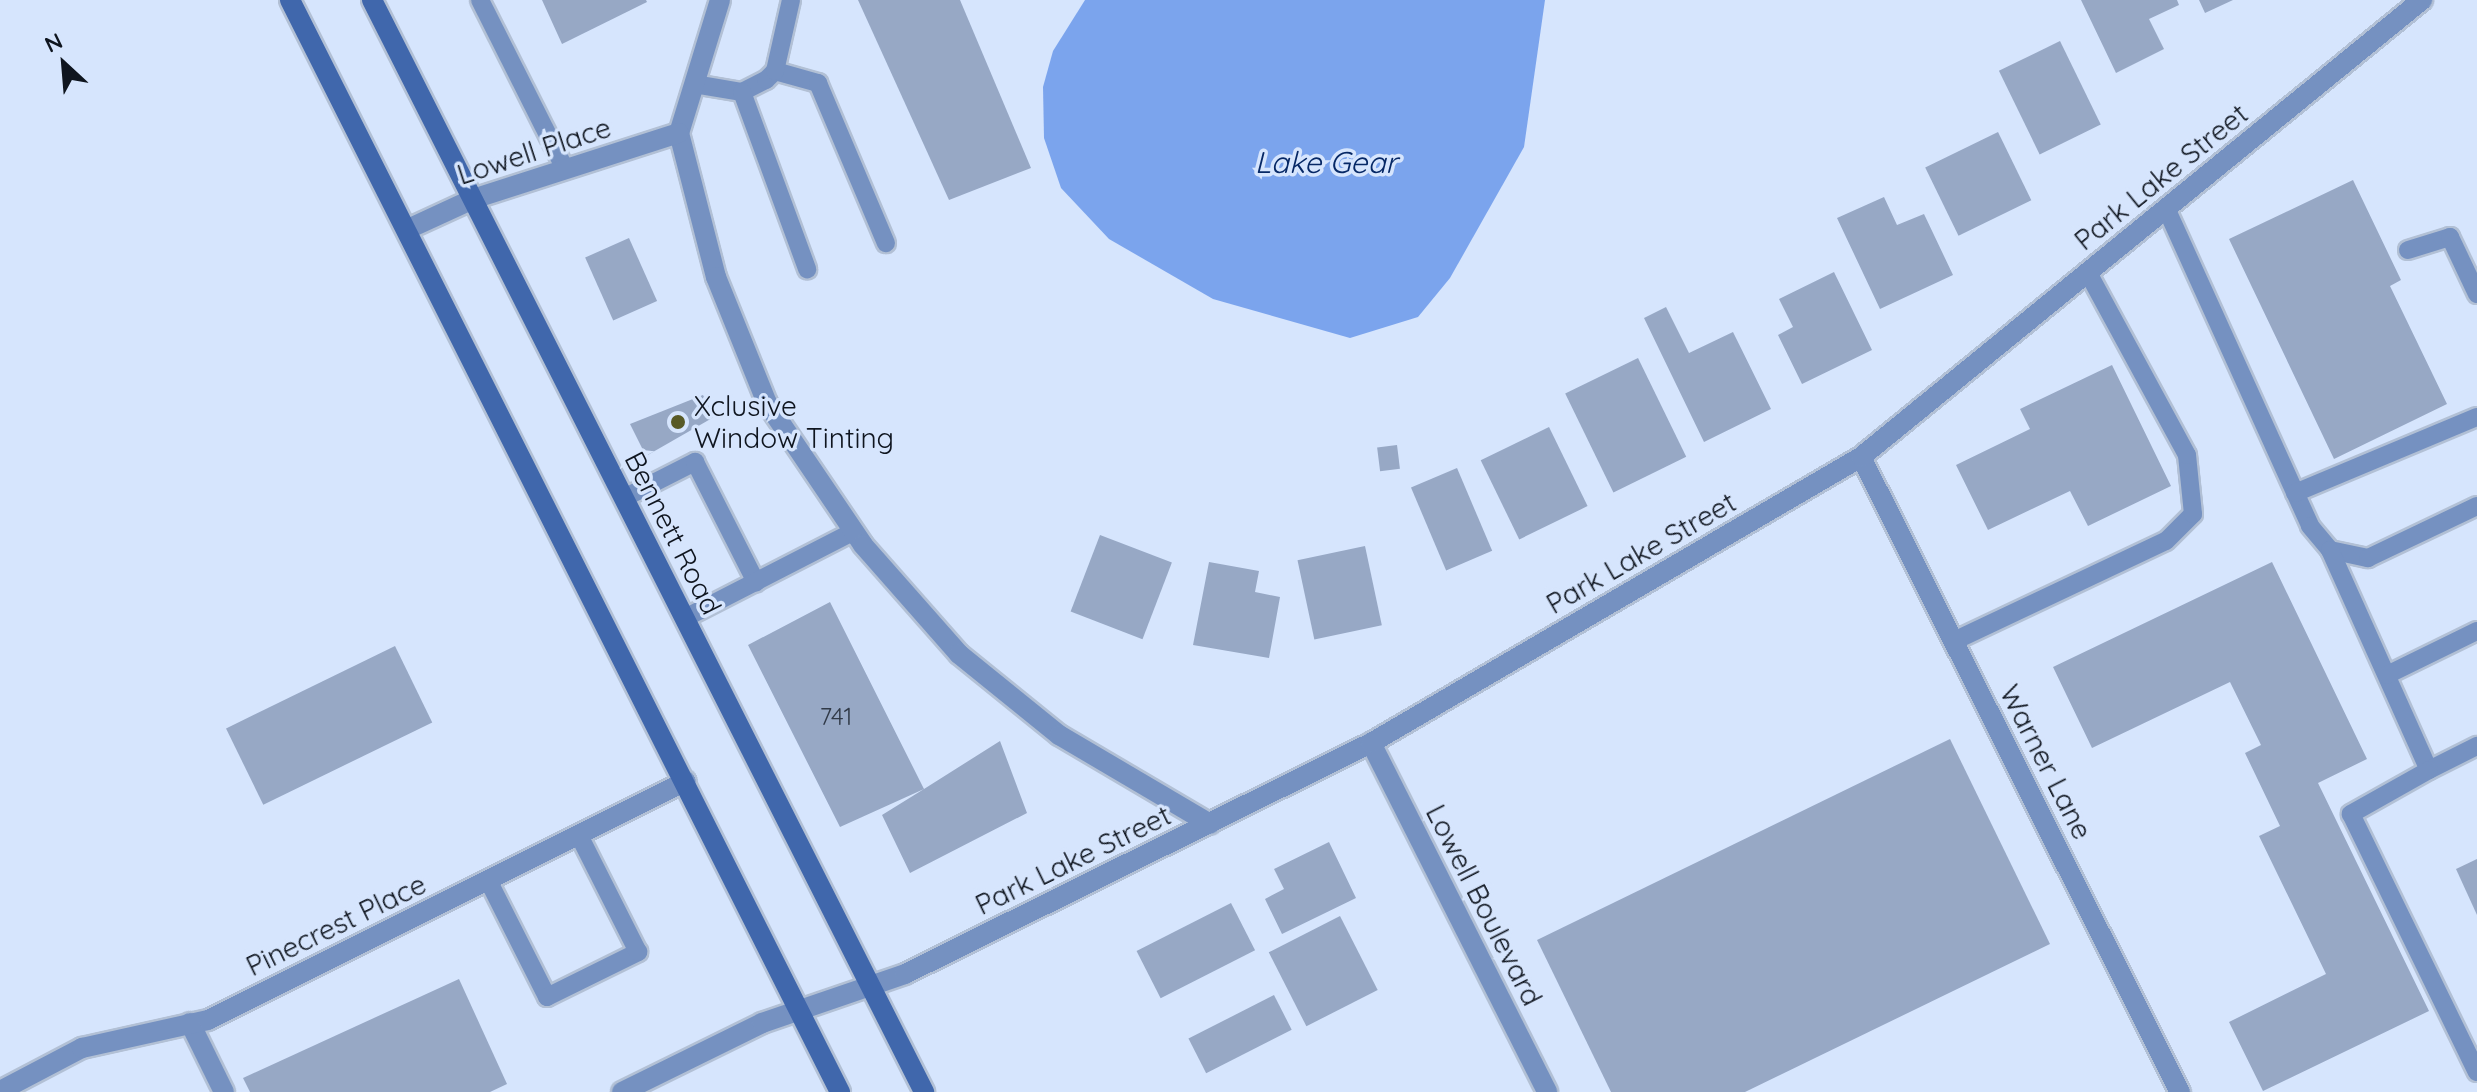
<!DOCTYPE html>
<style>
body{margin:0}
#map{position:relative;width:2477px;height:1092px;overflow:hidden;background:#d6e5fd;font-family:Quicksand,sans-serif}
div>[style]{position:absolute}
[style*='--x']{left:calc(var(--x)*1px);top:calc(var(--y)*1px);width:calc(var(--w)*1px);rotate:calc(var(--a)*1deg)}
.water>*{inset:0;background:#7ba4ed}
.building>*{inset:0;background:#97a8c5;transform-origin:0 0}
.roads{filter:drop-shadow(2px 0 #b2c0d5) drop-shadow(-2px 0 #b2c0d5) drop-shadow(0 2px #b2c0d5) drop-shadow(0 -2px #b2c0d5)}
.lane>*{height:18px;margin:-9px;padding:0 9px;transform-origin:9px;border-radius:9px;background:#7591c1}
.street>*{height:20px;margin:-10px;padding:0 10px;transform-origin:10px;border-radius:10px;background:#7591c1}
.secondary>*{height:20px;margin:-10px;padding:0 10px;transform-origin:10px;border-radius:10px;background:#4067ac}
.dots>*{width:22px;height:22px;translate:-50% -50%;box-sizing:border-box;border:4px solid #d6e5fd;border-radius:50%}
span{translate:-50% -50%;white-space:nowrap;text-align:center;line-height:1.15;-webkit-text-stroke:7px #d6e5fd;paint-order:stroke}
.number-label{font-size:24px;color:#313a48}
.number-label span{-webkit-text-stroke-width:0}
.street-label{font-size:28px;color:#0f151f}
.poi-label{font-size:28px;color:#0f151f}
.left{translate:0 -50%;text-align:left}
.water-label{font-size:30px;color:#062866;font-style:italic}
.north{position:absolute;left:24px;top:24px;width:80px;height:80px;-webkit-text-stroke:6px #d6e5fd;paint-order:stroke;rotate:334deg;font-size:22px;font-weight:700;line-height:32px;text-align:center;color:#0f151f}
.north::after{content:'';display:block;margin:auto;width:28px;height:36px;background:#0f151f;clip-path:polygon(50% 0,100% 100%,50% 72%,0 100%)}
</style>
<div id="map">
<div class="water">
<div style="clip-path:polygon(1085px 0,1545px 0,1524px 147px,1450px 278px,1418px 317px,1350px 338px,1213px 299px,1109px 239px,1061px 188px,1044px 138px,1043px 87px,1053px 51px)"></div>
</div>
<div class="building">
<div style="clip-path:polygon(542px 0,646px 0,647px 2px,562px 44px)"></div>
<div style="clip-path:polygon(858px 0,960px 0,1031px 168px,949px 200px)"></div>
<div style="clip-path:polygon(2081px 0,2177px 0,2179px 5px,2149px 19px,2164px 49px,2116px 73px)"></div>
<div style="clip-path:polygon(2199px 0,2233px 0,2205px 13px)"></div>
<div style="left:2060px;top:41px;width:93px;height:68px;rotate:64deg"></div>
<div style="left:1998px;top:132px;width:76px;height:81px;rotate:64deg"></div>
<div style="clip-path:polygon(2353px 180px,2401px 280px,2390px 286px,2447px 404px,2334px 459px,2229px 239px)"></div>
<div style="clip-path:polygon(1884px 197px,1897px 225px,1924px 214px,1953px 275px,1880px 309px,1837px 218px)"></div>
<div style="left:629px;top:238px;width:69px;height:48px;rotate:66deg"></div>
<div style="clip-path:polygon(1834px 272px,1872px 350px,1802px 384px,1778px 335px,1793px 327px,1779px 299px)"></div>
<div style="clip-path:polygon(1666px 307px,1689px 353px,1733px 332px,1771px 409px,1704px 442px,1644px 318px)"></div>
<div style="left:1638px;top:358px;width:110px;height:81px;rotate:64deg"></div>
<div style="clip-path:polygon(2112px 365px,2171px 486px,2088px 526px,2070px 491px,1988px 530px,1956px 465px,2030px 429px,2020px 409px)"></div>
<div style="clip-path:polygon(703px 395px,714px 417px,646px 456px,630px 424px)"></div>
<div style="left:1549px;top:427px;width:88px;height:76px;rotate:64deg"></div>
<div style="left:1397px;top:445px;width:24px;height:20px;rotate:83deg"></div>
<div style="left:1457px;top:468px;width:90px;height:50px;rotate:67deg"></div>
<div style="left:1100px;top:535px;width:77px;height:82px;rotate:21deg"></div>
<div style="left:1365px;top:546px;width:81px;height:69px;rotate:78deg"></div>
<div style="clip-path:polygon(1209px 562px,1259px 571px,1255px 592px,1280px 597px,1269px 658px,1193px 645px)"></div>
<div style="clip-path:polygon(2272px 562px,2367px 759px,2318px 783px,2429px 1011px,2263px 1091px,2229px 1022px,2326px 974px,2259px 836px,2280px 826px,2245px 753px,2261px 745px,2230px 682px,2092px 748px,2053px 667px)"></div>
<div style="clip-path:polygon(830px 602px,924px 789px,1000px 741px,1027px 813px,910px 873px,882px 815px,924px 789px,840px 827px,748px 645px)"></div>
<div style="left:395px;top:646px;width:85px;height:188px;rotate:64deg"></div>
<div style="clip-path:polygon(1950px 739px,2050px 944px,1745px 1092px,1611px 1092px,1537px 940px)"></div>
<div style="clip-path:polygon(1329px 842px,1356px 898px,1282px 934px,1265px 899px,1284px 889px,1274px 869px)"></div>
<div style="clip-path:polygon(2477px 859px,2477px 915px,2456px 869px)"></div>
<div style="left:1231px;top:903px;width:53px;height:106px;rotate:63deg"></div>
<div style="left:1340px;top:916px;width:83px;height:80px;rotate:63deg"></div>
<div style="clip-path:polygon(459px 979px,507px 1084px,490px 1092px,250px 1092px,243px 1078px)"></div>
<div style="left:1274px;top:995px;width:39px;height:96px;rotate:63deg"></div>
</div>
<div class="roads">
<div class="lane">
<div style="--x:480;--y:0;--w:189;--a:63.3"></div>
<div style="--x:775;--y:71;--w:45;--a:15.6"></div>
<div style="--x:818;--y:83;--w:174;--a:67"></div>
<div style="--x:694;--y:84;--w:49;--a:9.5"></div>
<div style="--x:742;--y:92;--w:27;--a:-27"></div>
<div style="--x:766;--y:80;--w:13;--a:-45"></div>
<div style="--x:775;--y:71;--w:73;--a:-77.3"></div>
<div style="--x:742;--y:92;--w:189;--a:69.8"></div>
<div style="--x:2166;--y:208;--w:349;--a:65.6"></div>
<div style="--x:2310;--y:526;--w:31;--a:50"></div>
<div style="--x:2330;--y:550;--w:39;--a:12"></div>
<div style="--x:2368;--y:558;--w:121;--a:-25.5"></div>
<div style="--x:2408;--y:250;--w:44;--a:-17.2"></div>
<div style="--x:2450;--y:237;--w:63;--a:64.7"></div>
<div style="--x:2295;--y:493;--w:197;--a:-22.7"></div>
<div style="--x:624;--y:498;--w:80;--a:-26.9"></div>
<div style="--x:695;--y:462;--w:135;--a:63.1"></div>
<div style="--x:2330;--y:550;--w:241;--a:65.8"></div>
<div style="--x:2429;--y:770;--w:54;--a:-26.6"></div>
<div style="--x:685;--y:618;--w:190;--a:-27.2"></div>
<div style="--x:1954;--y:641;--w:234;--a:-25.3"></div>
<div style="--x:2166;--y:541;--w:38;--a:-45"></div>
<div style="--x:2193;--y:514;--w:59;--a:-95.8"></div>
<div style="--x:2187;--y:455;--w:207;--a:-118.5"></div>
<div style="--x:2387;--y:675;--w:100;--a:-26.1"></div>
<div style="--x:2429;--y:770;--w:90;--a:150.6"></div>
<div style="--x:2351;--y:814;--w:287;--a:64"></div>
<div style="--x:488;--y:880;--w:131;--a:63.2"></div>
<div style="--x:547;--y:997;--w:102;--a:-26.3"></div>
<div style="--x:638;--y:952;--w:131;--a:-116.8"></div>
</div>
<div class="street">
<div style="--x:720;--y:0;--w:139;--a:107.1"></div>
<div style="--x:679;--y:133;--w:149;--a:75.6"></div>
<div style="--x:716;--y:277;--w:136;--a:68"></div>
<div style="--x:767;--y:403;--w:171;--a:55.9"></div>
<div style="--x:863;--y:545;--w:145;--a:48.6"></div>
<div style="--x:959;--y:654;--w:129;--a:39"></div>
<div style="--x:1059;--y:735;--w:175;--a:30.5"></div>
<div style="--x:408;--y:229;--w:72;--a:-24.8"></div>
<div style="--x:473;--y:199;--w:216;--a:-17.8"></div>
<div style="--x:1861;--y:457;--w:711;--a:63.33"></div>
<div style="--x:1371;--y:743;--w:391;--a:63.2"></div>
<div style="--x:190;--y:1023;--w:77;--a:63.8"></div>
<div style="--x:0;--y:1091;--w:93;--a:-27.7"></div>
<div style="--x:82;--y:1048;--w:129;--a:-12.5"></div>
<div style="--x:208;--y:1020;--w:534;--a:-26.57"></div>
<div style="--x:622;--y:1092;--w:156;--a:-26.2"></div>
<div style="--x:762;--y:1023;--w:151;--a:-18.9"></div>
<div style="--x:905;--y:974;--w:520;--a:-26.37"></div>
<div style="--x:1371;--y:743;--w:567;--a:-30.27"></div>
<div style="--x:1861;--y:457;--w:724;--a:-39.17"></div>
</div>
<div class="secondary">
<div style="--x:290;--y:0;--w:1223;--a:63.27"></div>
<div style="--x:372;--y:0;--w:1224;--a:63.18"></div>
</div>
</div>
<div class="dots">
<div style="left:678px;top:422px;background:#585a27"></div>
</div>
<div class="number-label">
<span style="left:836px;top:717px">741</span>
</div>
<div class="street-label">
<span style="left:534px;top:151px;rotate:-18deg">Lowell Place</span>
<span style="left:2161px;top:177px;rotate:-39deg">Park Lake Street</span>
<span style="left:673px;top:533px;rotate:63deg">Bennett Road</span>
<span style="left:1641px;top:553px;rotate:-30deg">Park Lake Street</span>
<span style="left:2046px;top:762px;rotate:63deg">Warner Lane</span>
<span style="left:1073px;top:860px;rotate:-26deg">Park Lake Street</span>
<span style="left:1484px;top:905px;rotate:63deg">Lowell Boulevard</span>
<span style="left:336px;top:925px;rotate:-26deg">Pinecrest Place</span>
</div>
<div class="poi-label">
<span class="left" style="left:694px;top:422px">Xclusive<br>Window Tinting</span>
</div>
<div class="water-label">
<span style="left:1326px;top:162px">Lake Gear</span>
</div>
<div class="north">N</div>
</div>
